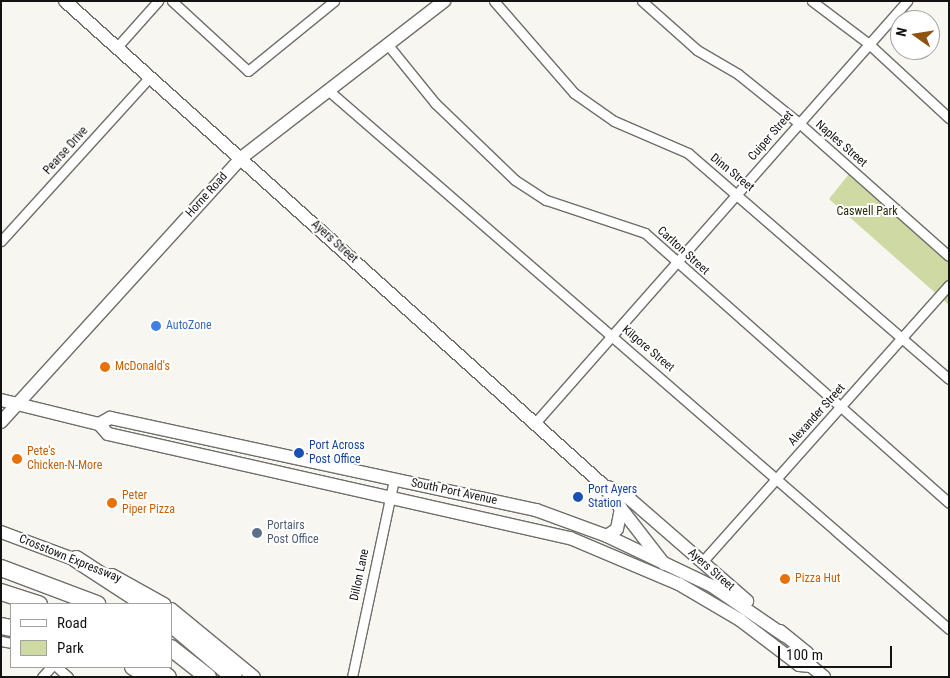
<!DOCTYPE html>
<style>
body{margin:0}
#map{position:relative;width:950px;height:678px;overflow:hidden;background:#f7f6f1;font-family:"Roboto Condensed",sans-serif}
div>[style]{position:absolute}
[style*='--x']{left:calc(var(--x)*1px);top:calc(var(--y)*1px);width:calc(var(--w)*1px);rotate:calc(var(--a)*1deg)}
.green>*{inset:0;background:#ced9a4}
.roads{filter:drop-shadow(1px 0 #6f6e6a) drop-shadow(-1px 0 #6f6e6a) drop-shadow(0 1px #6f6e6a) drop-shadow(0 -1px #6f6e6a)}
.minor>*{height:9px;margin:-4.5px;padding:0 4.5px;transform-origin:4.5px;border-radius:4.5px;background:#fff}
.secondary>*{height:12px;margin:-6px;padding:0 6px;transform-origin:6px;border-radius:6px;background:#fff}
.motorway>*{height:16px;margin:-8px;padding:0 8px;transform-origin:8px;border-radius:8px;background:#fff}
.dots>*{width:14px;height:14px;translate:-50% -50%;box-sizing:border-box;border:2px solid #fff;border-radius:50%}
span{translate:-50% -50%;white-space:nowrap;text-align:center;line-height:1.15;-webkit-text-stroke:4px #fff;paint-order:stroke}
.street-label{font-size:12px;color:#131312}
.park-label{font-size:12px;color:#2a2f10}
.shop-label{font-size:12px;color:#366cbe}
.left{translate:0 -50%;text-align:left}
.food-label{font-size:12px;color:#c56008}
.transit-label{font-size:12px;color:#164399}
.service-label{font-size:12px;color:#4e5e75}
.frame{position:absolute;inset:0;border:2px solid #131312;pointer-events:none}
.legend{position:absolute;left:10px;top:603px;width:162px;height:65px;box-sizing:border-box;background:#fff;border:1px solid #a1a1a0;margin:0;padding:6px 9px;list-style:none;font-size:15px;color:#131312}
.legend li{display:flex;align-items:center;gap:10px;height:25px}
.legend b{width:25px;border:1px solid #a1a1a0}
.north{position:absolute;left:890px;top:10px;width:50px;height:50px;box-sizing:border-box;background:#fff;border:1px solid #a1a1a0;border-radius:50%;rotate:283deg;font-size:14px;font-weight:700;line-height:20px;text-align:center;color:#131312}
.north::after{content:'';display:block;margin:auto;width:18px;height:22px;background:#8e540f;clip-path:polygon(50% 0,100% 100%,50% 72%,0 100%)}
.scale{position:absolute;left:778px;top:646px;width:114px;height:22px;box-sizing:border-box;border:2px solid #131312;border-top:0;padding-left:6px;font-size:15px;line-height:18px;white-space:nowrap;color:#131312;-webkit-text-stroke:4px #fff;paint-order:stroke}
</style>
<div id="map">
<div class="green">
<div style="clip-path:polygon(849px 174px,949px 262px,949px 305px,829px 199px)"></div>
</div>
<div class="roads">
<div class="minor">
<div style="--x:172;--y:1;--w:103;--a:42.6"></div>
<div style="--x:248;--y:71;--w:111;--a:-39.1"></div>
<div style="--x:494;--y:1;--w:122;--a:49"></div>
<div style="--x:574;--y:93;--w:49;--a:35"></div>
<div style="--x:614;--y:121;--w:81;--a:23.4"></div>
<div style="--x:688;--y:153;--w:345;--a:40.9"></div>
<div style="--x:642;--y:1;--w:74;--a:41.7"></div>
<div style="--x:697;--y:50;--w:48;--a:30.3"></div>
<div style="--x:738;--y:74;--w:78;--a:38.8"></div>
<div style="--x:799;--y:123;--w:200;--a:41.6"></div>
<div style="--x:812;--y:1;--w:71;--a:37"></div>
<div style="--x:869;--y:44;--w:109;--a:42.8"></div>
<div style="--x:388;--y:45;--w:75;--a:51"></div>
<div style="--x:435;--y:103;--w:111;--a:43.9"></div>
<div style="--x:515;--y:180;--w:37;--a:33"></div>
<div style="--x:546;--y:200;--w:104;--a:18.4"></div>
<div style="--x:645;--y:233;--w:407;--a:41.6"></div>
<div style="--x:117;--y:47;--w:62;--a:-48.3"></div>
<div style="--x:329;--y:91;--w:821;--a:40.95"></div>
<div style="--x:1;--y:241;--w:220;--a:-47.8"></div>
<div style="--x:535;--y:423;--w:563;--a:-48.6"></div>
<div style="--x:702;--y:562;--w:371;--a:-48.3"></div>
<div style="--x:1;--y:641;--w:10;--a:11"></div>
<div style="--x:57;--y:667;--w:15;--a:42"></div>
<div style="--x:42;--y:677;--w:13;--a:-48"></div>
<div style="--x:352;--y:677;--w:202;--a:-78"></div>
</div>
<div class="secondary">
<div style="--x:65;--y:1;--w:722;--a:41.97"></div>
<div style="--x:602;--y:484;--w:101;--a:52.2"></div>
<div style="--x:1;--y:400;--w:101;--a:13.8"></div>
<div style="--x:99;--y:424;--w:13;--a:48"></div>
<div style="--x:108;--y:434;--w:474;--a:12.7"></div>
<div style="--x:570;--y:538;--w:118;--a:22.9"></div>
<div style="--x:679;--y:584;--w:71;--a:30.5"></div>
<div style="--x:740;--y:620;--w:74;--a:37.3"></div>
<div style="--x:799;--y:665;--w:12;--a:5"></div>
<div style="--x:1;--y:422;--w:357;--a:-47.7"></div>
<div style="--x:241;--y:158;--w:257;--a:-37.7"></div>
<div style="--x:99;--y:424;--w:13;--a:-29"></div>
<div style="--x:110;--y:418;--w:436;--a:12.2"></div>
<div style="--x:536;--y:510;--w:76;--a:20.1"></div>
<div style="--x:607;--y:536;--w:116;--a:25.5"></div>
<div style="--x:712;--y:586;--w:88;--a:34.4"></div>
<div style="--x:608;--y:487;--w:26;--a:29"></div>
<div style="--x:631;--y:500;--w:154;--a:41"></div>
<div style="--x:1;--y:532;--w:89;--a:20.5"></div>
<div style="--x:607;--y:536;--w:12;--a:-35"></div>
<div style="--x:617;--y:529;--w:21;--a:-79"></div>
<div style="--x:112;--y:575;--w:60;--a:29.1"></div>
<div style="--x:171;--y:609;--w:107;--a:39.3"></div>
<div style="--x:780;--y:631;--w:35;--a:39"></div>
<div style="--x:807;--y:653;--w:14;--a:73"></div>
<div style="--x:811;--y:666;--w:17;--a:40"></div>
</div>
<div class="motorway">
<div style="--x:76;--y:559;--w:82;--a:33.1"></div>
<div style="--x:1;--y:568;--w:103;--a:20.6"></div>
<div style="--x:1;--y:592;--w:40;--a:18"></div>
<div style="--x:171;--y:624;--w:82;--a:40.1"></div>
<div style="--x:1;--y:626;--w:10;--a:11"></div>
<div style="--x:171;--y:648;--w:47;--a:38.1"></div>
<div style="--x:133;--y:667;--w:21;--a:28"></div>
<div style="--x:154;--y:667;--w:17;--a:36"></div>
</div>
</div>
<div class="dots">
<div style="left:156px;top:326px;background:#3f7fe0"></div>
<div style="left:105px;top:367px;background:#e8710a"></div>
<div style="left:299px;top:453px;background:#1a4fb4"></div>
<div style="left:17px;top:459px;background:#e8710a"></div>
<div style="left:578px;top:497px;background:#1a4fb4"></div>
<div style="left:112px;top:503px;background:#e8710a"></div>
<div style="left:257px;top:533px;background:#5c6f8a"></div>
<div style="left:785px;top:579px;background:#e8710a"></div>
</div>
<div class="street-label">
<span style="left:771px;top:136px;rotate:-49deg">Cuiper Street</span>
<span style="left:841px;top:144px;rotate:41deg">Naples Street</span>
<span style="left:66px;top:151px;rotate:-48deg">Pearse Drive</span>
<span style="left:732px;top:173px;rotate:39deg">Dinn Street</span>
<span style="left:207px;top:195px;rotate:-48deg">Horne Road</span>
<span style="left:334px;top:242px;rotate:42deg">Ayers Street</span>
<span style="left:683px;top:251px;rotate:42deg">Carlton Street</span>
<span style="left:648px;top:349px;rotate:40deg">Kilgore Street</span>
<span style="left:817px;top:415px;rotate:-48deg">Alexander Street</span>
<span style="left:454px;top:492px;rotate:12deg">South Port Avenue</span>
<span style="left:70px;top:559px;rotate:22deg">Crosstown Expressway</span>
<span style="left:711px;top:570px;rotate:41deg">Ayers Street</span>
<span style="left:360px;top:575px;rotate:-78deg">Dillon Lane</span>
</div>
<div class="park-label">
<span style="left:867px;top:212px">Caswell Park</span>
</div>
<div class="shop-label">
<span class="left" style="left:166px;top:326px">AutoZone</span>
</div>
<div class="food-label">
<span class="left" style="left:115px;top:367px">McDonald's</span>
<span class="left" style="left:27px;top:459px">Pete's<br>Chicken-N-More</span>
<span class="left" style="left:122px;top:503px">Peter<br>Piper Pizza</span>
<span class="left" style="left:795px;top:579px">Pizza Hut</span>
</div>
<div class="transit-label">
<span class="left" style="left:309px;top:453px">Port Across<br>Post Office</span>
<span class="left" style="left:588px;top:497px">Port Ayers<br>Station</span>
</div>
<div class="service-label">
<span class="left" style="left:267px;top:533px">Portairs<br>Post Office</span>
</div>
<div class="frame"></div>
<ul class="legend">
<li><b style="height:6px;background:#fff"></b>Road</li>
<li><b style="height:14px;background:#ced9a4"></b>Park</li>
</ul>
<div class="north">N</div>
<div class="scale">100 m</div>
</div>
